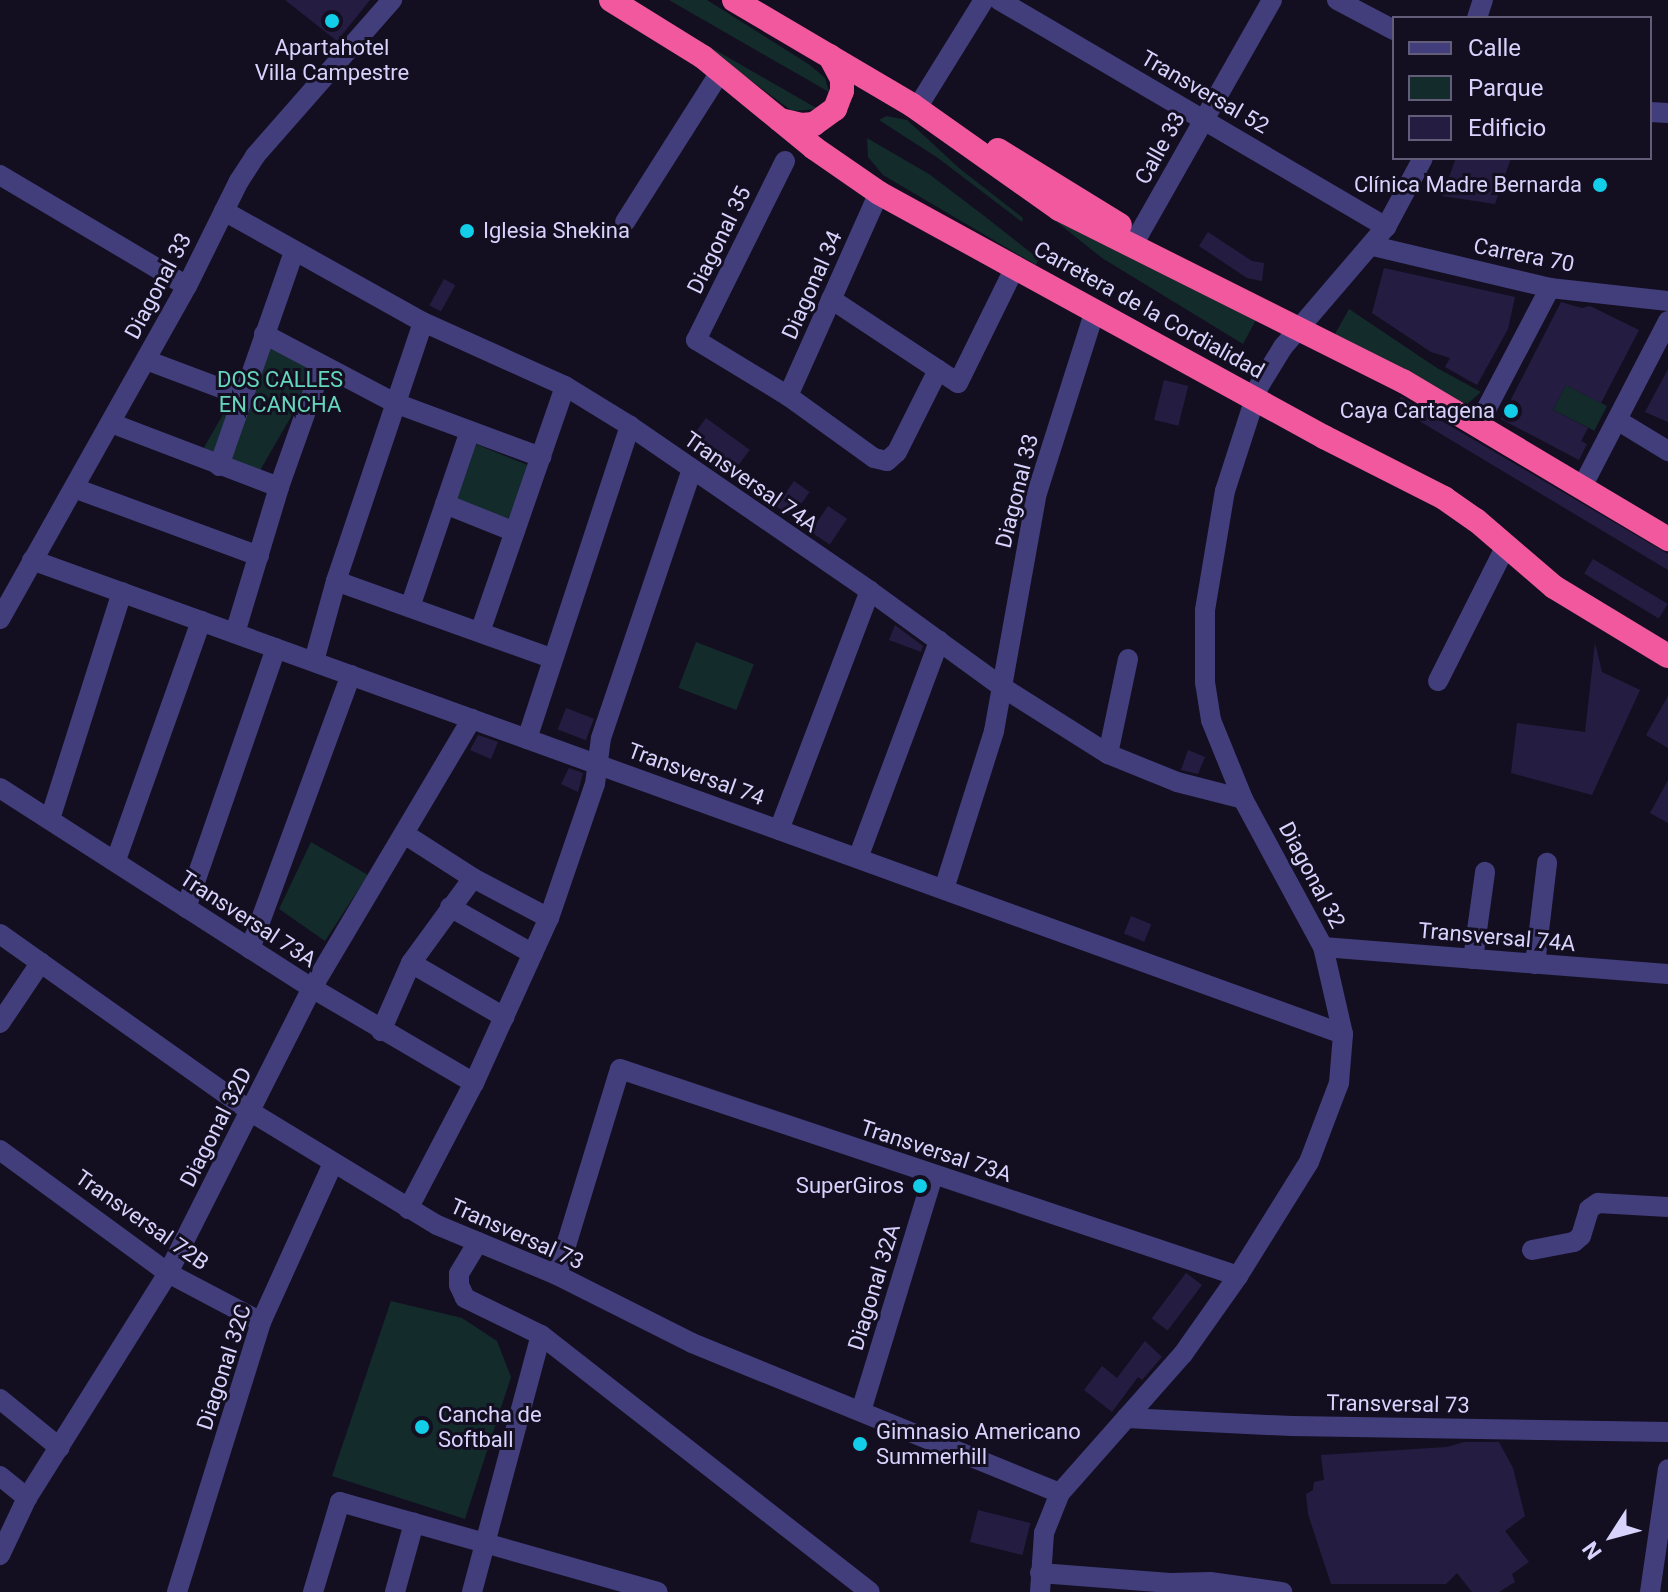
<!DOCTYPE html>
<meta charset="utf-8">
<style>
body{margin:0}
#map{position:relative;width:1668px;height:1592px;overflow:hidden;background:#130f21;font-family:Roboto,sans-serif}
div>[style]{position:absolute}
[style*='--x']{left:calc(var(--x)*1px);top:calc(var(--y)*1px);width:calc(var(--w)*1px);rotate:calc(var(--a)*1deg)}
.green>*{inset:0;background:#132b2a;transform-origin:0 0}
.building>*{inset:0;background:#251d41;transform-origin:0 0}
.minor>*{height:20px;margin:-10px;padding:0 10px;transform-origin:10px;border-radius:10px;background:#423e7c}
.highway>*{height:24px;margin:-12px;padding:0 12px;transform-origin:12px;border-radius:12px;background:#f2589e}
.dots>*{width:22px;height:22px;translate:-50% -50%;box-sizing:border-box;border:4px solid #130f21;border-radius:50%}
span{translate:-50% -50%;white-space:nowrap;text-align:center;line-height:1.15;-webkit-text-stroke:6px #130f21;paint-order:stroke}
.poi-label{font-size:22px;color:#d8d3fc}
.right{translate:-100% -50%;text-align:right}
.left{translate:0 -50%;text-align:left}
.street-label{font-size:22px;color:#d8d3fc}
.park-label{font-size:22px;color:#65d6bc}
.legend{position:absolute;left:1392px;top:16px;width:260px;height:144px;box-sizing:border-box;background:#130f21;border:2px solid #625d79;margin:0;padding:10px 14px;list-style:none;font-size:24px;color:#d8d3fc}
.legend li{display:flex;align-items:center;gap:16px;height:40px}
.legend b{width:40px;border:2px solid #625d79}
.north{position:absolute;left:1572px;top:1496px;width:80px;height:80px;-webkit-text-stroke:6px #130f21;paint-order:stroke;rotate:234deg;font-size:22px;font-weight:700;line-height:32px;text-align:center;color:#d8d3fc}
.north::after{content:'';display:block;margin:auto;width:28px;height:36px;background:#d8d3fc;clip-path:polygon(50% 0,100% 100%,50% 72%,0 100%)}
</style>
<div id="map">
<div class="green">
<div style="clip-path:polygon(669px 0,707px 0,810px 65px,825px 78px,829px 92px)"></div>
<div style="clip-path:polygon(691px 36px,818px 109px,792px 111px)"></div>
<div style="clip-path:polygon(886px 116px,907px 120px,959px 168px,1023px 218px,1022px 222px,938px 158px,879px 120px)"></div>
<div style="clip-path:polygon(867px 138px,929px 174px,983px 215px,1039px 259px,1036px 265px,883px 175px,868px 157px)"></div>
<div style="clip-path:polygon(1033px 203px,1257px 318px,1243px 344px,1102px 258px)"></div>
<div style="clip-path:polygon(1349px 309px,1437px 368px,1481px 392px,1464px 407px,1335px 334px)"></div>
<div style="left:266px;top:340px;width:60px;height:127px;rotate:30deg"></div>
<div style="left:1566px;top:385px;width:46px;height:28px;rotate:27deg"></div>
<div style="left:473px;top:443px;width:61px;height:64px;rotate:22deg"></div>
<div style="left:696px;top:642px;width:62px;height:49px;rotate:21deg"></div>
<div style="clip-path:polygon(311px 842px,368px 875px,325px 941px,279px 909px)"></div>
<div style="clip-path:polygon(391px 1301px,462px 1318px,497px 1341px,511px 1377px,465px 1519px,332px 1476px)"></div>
</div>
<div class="building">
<div style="clip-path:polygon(285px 0,370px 0,337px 41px)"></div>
<div style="clip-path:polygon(1456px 158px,1511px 158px,1495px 204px,1442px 196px)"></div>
<div style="clip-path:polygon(1208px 232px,1252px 261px,1264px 263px,1262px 281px,1247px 278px,1199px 246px)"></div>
<div style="clip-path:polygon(1384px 268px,1515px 297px,1508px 329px,1477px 385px,1445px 367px,1450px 358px,1431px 352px,1372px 313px)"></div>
<div style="left:444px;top:279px;width:13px;height:30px;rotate:29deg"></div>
<div style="clip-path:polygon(1561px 302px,1582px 308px,1590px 306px,1639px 330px,1601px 403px,1566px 385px,1553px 410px,1588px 428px,1581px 441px,1587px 444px,1579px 460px,1501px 419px)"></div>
<div style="clip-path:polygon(1668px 369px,1668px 422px,1645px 412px)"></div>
<div style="left:1164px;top:380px;width:25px;height:41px;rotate:14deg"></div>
<div style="clip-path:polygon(1401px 397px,1668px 554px,1668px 570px,1396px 407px)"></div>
<div style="left:706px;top:418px;width:54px;height:32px;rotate:36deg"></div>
<div style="left:794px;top:481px;width:19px;height:31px;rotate:35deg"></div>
<div style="left:828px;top:506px;width:23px;height:31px;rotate:34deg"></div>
<div style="left:1593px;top:559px;width:87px;height:17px;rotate:31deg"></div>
<div style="clip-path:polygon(895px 625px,923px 646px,921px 652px,889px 640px)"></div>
<div style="clip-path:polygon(1595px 643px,1602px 672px,1640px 690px,1592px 795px,1511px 773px,1517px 723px,1585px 732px)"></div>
<div style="clip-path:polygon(1668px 696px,1668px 748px,1646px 735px)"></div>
<div style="left:566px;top:708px;width:30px;height:23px;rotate:21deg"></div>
<div style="clip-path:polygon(478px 735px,498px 742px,491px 759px,470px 750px)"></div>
<div style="clip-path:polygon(1188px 750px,1205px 757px,1198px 774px,1181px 770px)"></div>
<div style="clip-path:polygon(569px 768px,583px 773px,578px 792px,561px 784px)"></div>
<div style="clip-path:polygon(1668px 780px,1668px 823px,1650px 813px)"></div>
<div style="left:1131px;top:916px;width:22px;height:19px;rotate:22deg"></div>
<div style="left:1186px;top:1273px;width:20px;height:57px;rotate:37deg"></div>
<div style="clip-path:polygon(1145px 1341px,1162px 1357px,1142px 1380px,1138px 1377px,1112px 1412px,1084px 1390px,1102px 1366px,1117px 1378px)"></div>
<div style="clip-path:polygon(1464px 1442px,1499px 1442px,1513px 1468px,1525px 1516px,1505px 1531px,1529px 1562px,1512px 1574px,1515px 1582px,1499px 1592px,1472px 1592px,1457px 1573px,1446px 1584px,1331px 1584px,1308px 1514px,1306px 1494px,1313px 1490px,1314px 1482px,1324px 1480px,1321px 1455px,1447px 1447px)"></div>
<div style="left:978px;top:1510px;width:54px;height:33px;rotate:14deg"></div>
</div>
<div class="minor">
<div style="--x:999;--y:0;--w:449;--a:30.4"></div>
<div style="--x:1337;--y:0;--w:64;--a:27.8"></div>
<div style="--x:1477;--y:18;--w:19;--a:-72"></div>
<div style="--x:917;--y:108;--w:127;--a:-58.2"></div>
<div style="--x:1650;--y:112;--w:18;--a:3"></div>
<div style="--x:785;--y:161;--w:200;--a:116.4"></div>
<div style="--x:696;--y:340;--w:108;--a:31.3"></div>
<div style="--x:788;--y:396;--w:106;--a:35.8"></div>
<div style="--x:874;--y:458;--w:13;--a:13"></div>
<div style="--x:887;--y:461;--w:13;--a:-42"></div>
<div style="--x:897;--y:452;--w:92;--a:-63.4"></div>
<div style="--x:0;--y:175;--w:217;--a:30.7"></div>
<div style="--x:224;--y:211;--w:228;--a:29.2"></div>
<div style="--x:423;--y:322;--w:156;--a:24.3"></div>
<div style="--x:565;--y:386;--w:76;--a:31.6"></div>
<div style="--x:630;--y:426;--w:291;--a:34.5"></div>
<div style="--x:870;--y:591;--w:163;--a:36"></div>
<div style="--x:1002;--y:687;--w:125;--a:32.3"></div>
<div style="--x:1108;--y:754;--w:74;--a:22.1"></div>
<div style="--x:1177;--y:782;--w:68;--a:14.4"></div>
<div style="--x:625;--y:222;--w:179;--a:-57.6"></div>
<div style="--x:1138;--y:236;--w:271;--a:-60.4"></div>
<div style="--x:1373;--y:246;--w:182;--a:13.3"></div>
<div style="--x:1550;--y:288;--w:119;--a:6.3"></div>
<div style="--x:831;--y:299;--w:152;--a:33.5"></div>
<div style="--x:958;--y:383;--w:131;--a:-63.8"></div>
<div style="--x:264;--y:334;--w:148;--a:27.8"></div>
<div style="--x:395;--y:403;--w:156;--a:20.3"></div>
<div style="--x:146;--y:360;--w:103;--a:20.6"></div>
<div style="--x:788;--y:396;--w:222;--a:-65.9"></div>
<div style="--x:1617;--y:420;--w:60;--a:31.3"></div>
<div style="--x:111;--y:423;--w:180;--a:20.9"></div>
<div style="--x:1478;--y:425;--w:155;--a:-62.3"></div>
<div style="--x:219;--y:466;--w:227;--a:-70.7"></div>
<div style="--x:1582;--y:487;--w:187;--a:-62.6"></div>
<div style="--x:74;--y:488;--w:197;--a:20.2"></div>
<div style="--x:445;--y:504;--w:75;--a:21.8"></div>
<div style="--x:32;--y:560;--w:1394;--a:19.88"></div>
<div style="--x:336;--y:581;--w:228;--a:19.7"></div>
<div style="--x:410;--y:607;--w:186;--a:-71.2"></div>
<div style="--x:0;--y:619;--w:382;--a:-60.7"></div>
<div style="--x:187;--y:286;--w:117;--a:-63.7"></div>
<div style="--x:239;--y:181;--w:30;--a:-57"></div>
<div style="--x:255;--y:156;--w:208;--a:-48.7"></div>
<div style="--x:480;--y:632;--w:260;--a:-70.9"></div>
<div style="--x:235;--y:633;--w:152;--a:-73.2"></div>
<div style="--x:279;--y:487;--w:128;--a:-70.4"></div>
<div style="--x:314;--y:661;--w:83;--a:-74.6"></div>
<div style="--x:336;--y:581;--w:273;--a:-71.4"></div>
<div style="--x:1438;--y:681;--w:151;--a:-63.3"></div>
<div style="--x:527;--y:739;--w:330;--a:-71.8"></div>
<div style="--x:1108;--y:754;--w:97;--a:-78.1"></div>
<div style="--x:0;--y:788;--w:371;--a:32.7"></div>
<div style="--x:312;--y:988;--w:188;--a:30.4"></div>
<div style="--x:50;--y:819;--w:238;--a:-72.4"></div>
<div style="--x:779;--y:830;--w:256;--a:-69.2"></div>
<div style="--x:406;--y:835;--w:80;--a:32.7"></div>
<div style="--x:473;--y:878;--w:86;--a:27.8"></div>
<div style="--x:858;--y:858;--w:232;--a:-69.5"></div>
<div style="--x:116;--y:860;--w:254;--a:-70.4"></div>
<div style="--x:944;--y:889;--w:166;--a:-72.4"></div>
<div style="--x:994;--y:731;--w:242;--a:-79.8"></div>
<div style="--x:1037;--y:493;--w:192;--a:-72.4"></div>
<div style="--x:450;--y:907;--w:95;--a:29.5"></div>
<div style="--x:186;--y:908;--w:275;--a:-70.9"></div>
<div style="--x:0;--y:934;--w:308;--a:35.3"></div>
<div style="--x:251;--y:1112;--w:218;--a:31.3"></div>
<div style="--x:437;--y:1225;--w:130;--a:22.6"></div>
<div style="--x:557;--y:1275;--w:151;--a:26.7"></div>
<div style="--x:692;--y:1343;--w:397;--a:22.2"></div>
<div style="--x:1323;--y:947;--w:346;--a:4.5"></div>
<div style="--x:250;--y:949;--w:292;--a:-69.8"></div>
<div style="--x:1473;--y:959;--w:88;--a:-82.1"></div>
<div style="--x:411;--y:963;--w:108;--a:30.1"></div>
<div style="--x:1535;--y:964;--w:102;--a:-83.2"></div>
<div style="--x:0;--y:1023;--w:73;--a:-56.1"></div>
<div style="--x:381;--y:1031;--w:74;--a:-66.2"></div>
<div style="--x:411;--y:963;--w:105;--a:-53.9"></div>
<div style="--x:0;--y:1150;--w:208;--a:36.2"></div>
<div style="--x:168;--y:1273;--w:105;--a:27.8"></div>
<div style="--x:408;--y:1209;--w:142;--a:-62.4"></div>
<div style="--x:474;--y:1083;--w:181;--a:-65.6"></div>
<div style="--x:549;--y:918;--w:142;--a:-71.1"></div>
<div style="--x:595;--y:784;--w:46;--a:-82.6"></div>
<div style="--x:601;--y:738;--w:284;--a:-71.3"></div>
<div style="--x:478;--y:1242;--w:37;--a:121"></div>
<div style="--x:459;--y:1274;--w:11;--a:90"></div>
<div style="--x:459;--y:1285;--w:14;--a:65"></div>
<div style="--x:465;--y:1298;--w:85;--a:26"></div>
<div style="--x:541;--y:1335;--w:417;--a:38"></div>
<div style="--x:1532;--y:1250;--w:43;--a:-10.8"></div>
<div style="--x:1574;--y:1242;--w:9;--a:-41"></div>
<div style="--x:1581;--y:1236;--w:28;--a:-73"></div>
<div style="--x:1589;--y:1209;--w:11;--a:-34"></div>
<div style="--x:1598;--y:1203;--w:70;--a:3.3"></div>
<div style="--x:557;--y:1275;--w:215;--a:-73"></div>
<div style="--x:620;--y:1069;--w:652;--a:18.52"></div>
<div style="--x:0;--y:1399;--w:77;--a:39.2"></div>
<div style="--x:861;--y:1411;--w:246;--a:-73"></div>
<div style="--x:1126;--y:1418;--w:166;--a:2.8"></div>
<div style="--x:1292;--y:1426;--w:376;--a:0.9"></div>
<div style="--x:0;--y:1476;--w:35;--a:39"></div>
<div style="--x:0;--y:1555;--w:63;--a:-64.7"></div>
<div style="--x:27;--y:1498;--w:266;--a:-57.9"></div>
<div style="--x:168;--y:1273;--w:319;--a:-63.2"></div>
<div style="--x:312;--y:988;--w:313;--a:-59.3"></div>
<div style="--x:1040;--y:1573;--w:130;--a:4.4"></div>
<div style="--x:1170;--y:1583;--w:40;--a:-1.4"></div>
<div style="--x:1210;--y:1582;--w:73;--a:7.9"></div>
<div style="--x:177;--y:1592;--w:283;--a:-72.7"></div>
<div style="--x:261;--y:1322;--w:175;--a:-65.6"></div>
<div style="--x:313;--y:1592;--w:94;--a:-73.3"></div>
<div style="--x:340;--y:1502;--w:330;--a:15.8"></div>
<div style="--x:395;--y:1592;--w:72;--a:-74.6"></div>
<div style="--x:472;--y:1592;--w:266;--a:-75"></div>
<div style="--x:1040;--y:1592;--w:59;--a:-86.1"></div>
<div style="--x:1044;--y:1533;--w:43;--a:-68.2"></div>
<div style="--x:1060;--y:1493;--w:186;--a:-48.5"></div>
<div style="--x:1183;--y:1354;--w:95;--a:-54.8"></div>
<div style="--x:1238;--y:1276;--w:134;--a:-58.1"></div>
<div style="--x:1309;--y:1162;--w:85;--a:-69.2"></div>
<div style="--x:1339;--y:1083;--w:49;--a:-85.3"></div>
<div style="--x:1343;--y:1034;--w:89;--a:-102.9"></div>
<div style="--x:1323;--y:947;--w:168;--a:-118.4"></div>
<div style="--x:1243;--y:799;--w:85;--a:-112.1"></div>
<div style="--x:1211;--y:720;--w:37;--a:-99"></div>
<div style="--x:1205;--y:683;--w:73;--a:-90"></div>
<div style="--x:1205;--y:610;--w:121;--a:-80.5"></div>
<div style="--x:1225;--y:491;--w:110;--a:-72.1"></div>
<div style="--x:1259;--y:386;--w:46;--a:-58.4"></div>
<div style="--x:1283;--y:347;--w:158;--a:-49.4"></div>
<div style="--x:1386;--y:227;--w:78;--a:-61.8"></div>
<div style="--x:1650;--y:1592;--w:124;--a:-81.7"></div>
</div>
<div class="highway">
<div style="--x:611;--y:0;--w:108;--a:31.8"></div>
<div style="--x:703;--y:57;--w:144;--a:39.3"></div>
<div style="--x:814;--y:148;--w:79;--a:34.7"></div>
<div style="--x:879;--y:193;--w:508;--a:28.74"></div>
<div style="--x:1324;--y:437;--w:135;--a:26.9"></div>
<div style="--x:1444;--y:498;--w:39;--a:35"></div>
<div style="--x:1476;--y:520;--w:103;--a:40.7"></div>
<div style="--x:1554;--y:587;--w:133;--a:31.2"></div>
<div style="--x:734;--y:0;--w:207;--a:30.5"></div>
<div style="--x:912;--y:105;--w:180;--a:35.3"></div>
<div style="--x:1059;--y:209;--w:385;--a:26.6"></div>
<div style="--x:1403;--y:381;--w:309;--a:30.8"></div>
<div style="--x:780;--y:120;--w:22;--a:13"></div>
<div style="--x:801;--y:125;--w:13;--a:-4"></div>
<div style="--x:814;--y:124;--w:26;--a:-36"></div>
<div style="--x:835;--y:109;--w:19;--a:-69"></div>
<div style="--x:842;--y:91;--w:12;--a:-90"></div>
<div style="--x:842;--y:79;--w:26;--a:-118"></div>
<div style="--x:998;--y:150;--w:143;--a:31.6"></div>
</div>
<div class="dots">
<div style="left:332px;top:21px;background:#12cee8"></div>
<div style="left:1600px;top:185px;background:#12cee8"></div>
<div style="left:467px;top:231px;background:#12cee8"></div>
<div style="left:1511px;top:411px;background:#12cee8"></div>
<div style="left:920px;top:1186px;background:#12cee8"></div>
<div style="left:422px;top:1427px;background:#12cee8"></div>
<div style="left:860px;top:1444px;background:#12cee8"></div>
</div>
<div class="poi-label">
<span style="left:332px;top:60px">Apartahotel<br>Villa Campestre</span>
<span class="right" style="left:1582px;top:185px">Clínica Madre Bernarda</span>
<span class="left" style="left:483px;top:231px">Iglesia Shekina</span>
<span class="right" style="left:1495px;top:411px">Caya Cartagena</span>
<span class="right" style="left:904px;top:1186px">SuperGiros</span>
<span class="left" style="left:438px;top:1427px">Cancha de<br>Softball</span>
<span class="left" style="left:876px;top:1444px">Gimnasio Americano<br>Summerhill</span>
</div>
<div class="street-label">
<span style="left:1205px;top:92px;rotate:30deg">Transversal 52</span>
<span style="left:1160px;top:148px;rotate:-61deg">Calle 33</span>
<span style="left:719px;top:240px;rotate:-64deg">Diagonal 35</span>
<span style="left:1524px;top:255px;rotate:11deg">Carrera 70</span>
<span style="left:812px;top:285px;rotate:-66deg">Diagonal 34</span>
<span style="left:158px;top:286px;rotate:-62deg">Diagonal 33</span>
<span style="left:1149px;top:310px;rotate:29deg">Carretera de la Cordialidad</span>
<span style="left:751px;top:482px;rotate:35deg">Transversal 74A</span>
<span style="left:1017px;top:491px;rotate:-76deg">Diagonal 33</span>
<span style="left:696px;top:774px;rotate:20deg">Transversal 74</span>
<span style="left:1312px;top:875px;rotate:62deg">Diagonal 32</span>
<span style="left:248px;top:919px;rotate:33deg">Transversal 73A</span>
<span style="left:1497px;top:937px;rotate:5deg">Transversal 74A</span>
<span style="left:216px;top:1127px;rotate:-63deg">Diagonal 32D</span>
<span style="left:936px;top:1151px;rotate:18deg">Transversal 73A</span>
<span style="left:142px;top:1220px;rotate:35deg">Transversal 72B</span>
<span style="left:517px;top:1234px;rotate:24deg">Transversal 73</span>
<span style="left:874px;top:1287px;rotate:-73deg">Diagonal 32A</span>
<span style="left:224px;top:1367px;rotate:-72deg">Diagonal 32C</span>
<span style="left:1398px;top:1404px;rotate:1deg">Transversal 73</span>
</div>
<div class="park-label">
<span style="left:280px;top:392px">DOS CALLES<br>EN CANCHA</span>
</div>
<ul class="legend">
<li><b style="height:10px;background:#423e7c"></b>Calle</li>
<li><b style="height:22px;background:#132b2a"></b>Parque</li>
<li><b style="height:22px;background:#251d41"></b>Edificio</li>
</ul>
<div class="north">N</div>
</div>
